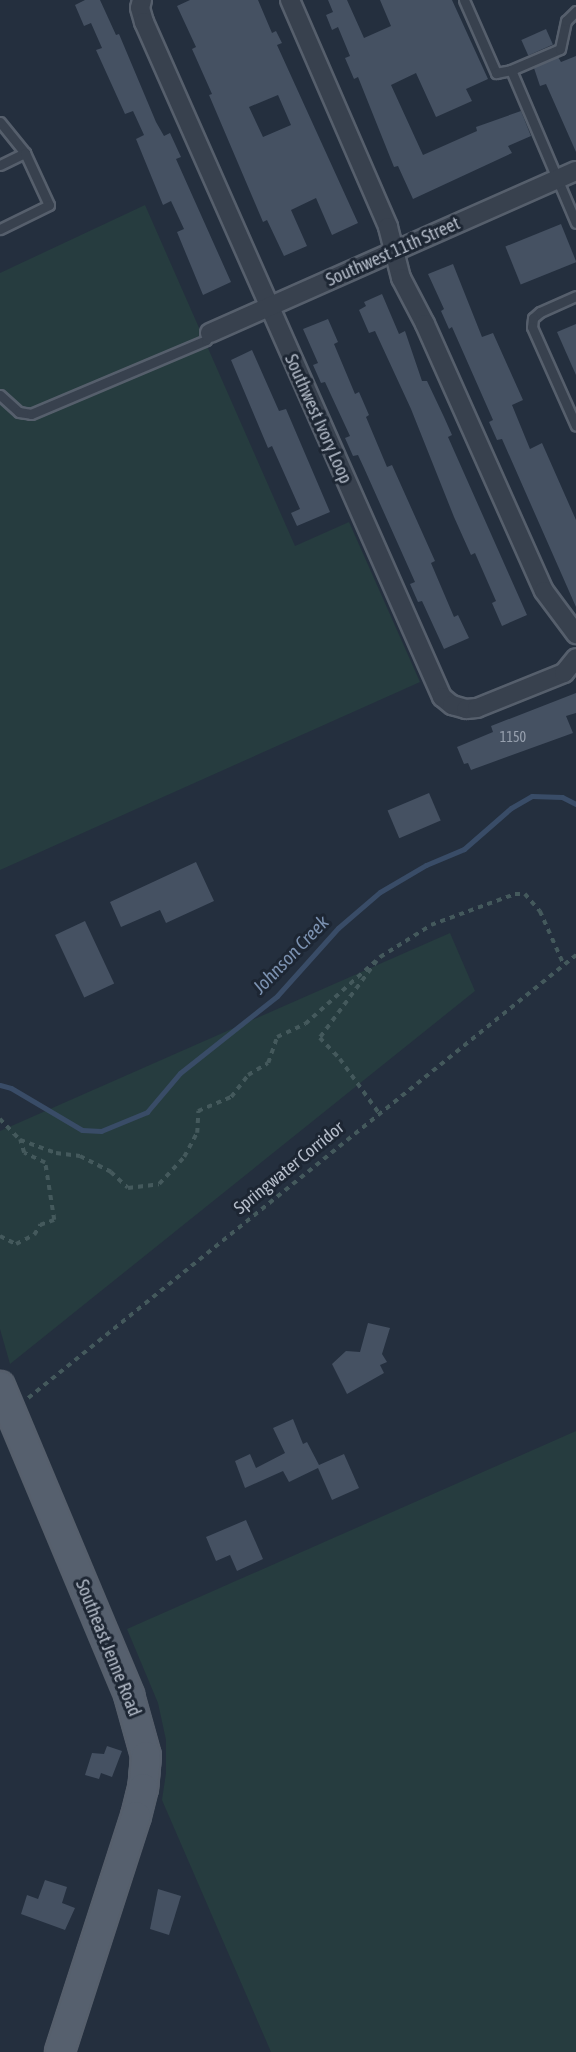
<!DOCTYPE html>
<style>
body{margin:0}
#map{position:relative;width:576px;height:2052px;overflow:hidden;background:#242f3e;font-family:"Asap Condensed",sans-serif}
div>[style]{position:absolute}
[style*='--x']{left:calc(var(--x)*1px);top:calc(var(--y)*1px);width:calc(var(--w)*1px);rotate:calc(var(--a)*1deg)}
.green>*{inset:0;background:#263c3f}
.stream>*{height:5px;margin:-2.5px;padding:0 2.5px;transform-origin:2.5px;border-radius:2.5px;background:#394c67}
.building>*{inset:0;background:#455162;transform-origin:0 0}
.path>*{height:3.5px;margin-top:-1.75px;transform-origin:0;background:repeating-linear-gradient(90deg,#44595c 0 5px,transparent 0 10px)}
.roads{filter:drop-shadow(2px 0 #565f6c) drop-shadow(-2px 0 #565f6c) drop-shadow(0 2px #565f6c) drop-shadow(0 -2px #565f6c)}
.lane>*{height:9px;margin:-4.5px;padding:0 4.5px;transform-origin:4.5px;border-radius:4.5px;background:#38414e}
.street>*{height:18px;margin:-9px;padding:0 9px;transform-origin:9px;border-radius:9px;background:#38414e}
.primary>*{height:28px;margin:-14px;padding:0 14px;transform-origin:14px;border-radius:14px;background:#56606e}
span{translate:-50% -50%;white-space:nowrap;text-align:center;line-height:1.15;-webkit-text-stroke:6px #1d2633;paint-order:stroke}
.number-label{font-size:14px;color:#98a1af}
.number-label span{-webkit-text-stroke-width:0}
.street-label{font-size:18px;color:#b4bcc9}
.water-label{font-size:19px;color:#7c92b1;font-style:italic}
</style>
<div id="map">
<div class="green">
<div style="clip-path:polygon(145px 205px,295px 546px,349px 522px,420px 682px,0 870px,0 273px)"></div>
<div style="clip-path:polygon(450px 933px,475px 991px,10px 1364px,0 1329px,0 1131px)"></div>
<div style="clip-path:polygon(576px 1431px,576px 2052px,271px 2052px,162px 1800px,166px 1773px,166px 1740px,158px 1703px,127px 1629px)"></div>
</div>
<div class="stream">
<div style="--x:0;--y:1085;--w:11;--a:15"></div>
<div style="--x:11;--y:1088;--w:82;--a:30.6"></div>
<div style="--x:82;--y:1130;--w:19;--a:3"></div>
<div style="--x:101;--y:1131;--w:50;--a:-22.4"></div>
<div style="--x:147;--y:1112;--w:51;--a:-49.8"></div>
<div style="--x:180;--y:1073;--w:124;--a:-38.4"></div>
<div style="--x:277;--y:996;--w:91;--a:-48.1"></div>
<div style="--x:338;--y:928;--w:55;--a:-40.6"></div>
<div style="--x:380;--y:892;--w:53;--a:-30.4"></div>
<div style="--x:426;--y:865;--w:41;--a:-22.8"></div>
<div style="--x:464;--y:849;--w:62;--a:-41.1"></div>
<div style="--x:511;--y:808;--w:24;--a:-30"></div>
<div style="--x:532;--y:796;--w:30;--a:2"></div>
<div style="--x:562;--y:797;--w:16;--a:27"></div>
</div>
<div class="building">
<div style="clip-path:polygon(85px 0,100px 0,116px 35px,119px 34px,156px 122px,164px 136px,170px 133px,181px 157px,176px 159px,231px 282px,203px 295px,177px 232px,184px 229px,171px 201px,163px 205px,136px 139px,144px 135px,133px 111px,125px 114px,96px 50px,102px 48px,91px 23px,84px 26px,75px 5px)"></div>
<div style="clip-path:polygon(evenodd,190px 0,258px 0,272px 33px,276px 31px,282px 43px,277px 45px,358px 223px,332px 235px,316px 198px,291px 210px,307px 246px,284px 256px,267px 220px,263px 222px,209px 95px,212px 94px,192px 49px,196px 47px,177px 6px,190px 0,278px 95px,291px 125px,263px 137px,249px 107px,278px 95px)"></div>
<div style="clip-path:polygon(328px 0,347px 0,364px 38px,391px 26px,380px 0,452px 0,488px 79px,466px 89px,472px 101px,436px 117px,416px 73px,391px 85px,423px 155px,477px 131px,476px 127px,521px 111px,531px 136px,508px 146px,512px 153px,413px 199px,398px 166px,394px 167px,358px 77px,354px 79px,345px 58px,350px 56px,338px 27px,332px 30px,326px 15px,333px 12px)"></div>
<div style="left:546px;top:29px;width:17px;height:27px;rotate:66deg"></div>
<div style="clip-path:polygon(576px 56px,576px 152px,546px 84px,540px 86px,534px 68px,558px 57px,561px 62px)"></div>
<div style="left:561px;top:224px;width:41px;height:60px;rotate:68deg"></div>
<div style="clip-path:polygon(453px 264px,482px 337px,493px 333px,523px 400px,512px 405px,530px 449px,542px 443px,576px 520px,576px 607px,502px 439px,497px 440px,489px 422px,493px 420px,452px 327px,449px 329px,441px 311px,444px 309px,428px 274px)"></div>
<div style="clip-path:polygon(382px 294px,399px 334px,405px 331px,422px 381px,427px 381px,444px 417px,452px 435px,448px 437px,527px 615px,502px 626px,492px 603px,496px 601px,475px 553px,471px 555px,454px 517px,411px 409px,375px 331px,369px 333px,359px 310px,366px 306px,364px 302px)"></div>
<div style="clip-path:polygon(328px 319px,338px 342px,334px 344px,355px 394px,359px 392px,369px 415px,366px 417px,387px 467px,392px 465px,435px 561px,431px 563px,454px 617px,458px 615px,469px 638px,444px 649px,422px 601px,418px 602px,410px 584px,415px 582px,364px 468px,358px 455px,353px 456px,345px 438px,350px 436px,331px 395px,325px 382px,321px 383px,313px 365px,318px 363px,303px 329px)"></div>
<div style="clip-path:polygon(576px 324px,576px 375px,557px 332px)"></div>
<div style="clip-path:polygon(252px 350px,279px 411px,286px 409px,330px 512px,297px 526px,291px 513px,300px 509px,272px 446px,268px 448px,231px 360px)"></div>
<div style="clip-path:polygon(576px 693px,576px 713px,566px 716px,573px 733px,471px 770px,468px 763px,464px 764px,457px 747px,493px 732px,491px 726px)"></div>
<div style="left:429px;top:793px;width:30px;height:45px;rotate:67deg"></div>
<div style="clip-path:polygon(196px 862px,214px 901px,166px 923px,160px 910px,121px 927px,110px 902px)"></div>
<div style="left:85px;top:921px;width:69px;height:33px;rotate:65deg"></div>
<div style="clip-path:polygon(368px 1323px,390px 1328px,382px 1354px,387px 1362px,380px 1365px,384px 1373px,347px 1394px,332px 1364px,346px 1351px,360px 1352px)"></div>
<div style="clip-path:polygon(293px 1419px,303px 1444px,307px 1442px,319px 1465px,344px 1454px,359px 1488px,332px 1500px,318px 1468px,289px 1482px,283px 1471px,245px 1488px,235px 1461px,250px 1454px,256px 1468px,285px 1453px,273px 1428px)"></div>
<div style="clip-path:polygon(246px 1520px,263px 1559px,237px 1571px,230px 1555px,216px 1561px,206px 1537px)"></div>
<div style="clip-path:polygon(107px 1746px,122px 1751px,112px 1777px,101px 1773px,99px 1779px,85px 1775px,92px 1753px,104px 1754px)"></div>
<div style="clip-path:polygon(45px 1880px,67px 1887px,62px 1903px,75px 1908px,65px 1930px,21px 1914px,27px 1895px,38px 1899px)"></div>
<div style="clip-path:polygon(158px 1889px,181px 1896px,169px 1935px,150px 1929px)"></div>
</div>
<div class="path">
<div style="--x:377;--y:961;--w:96;--a:126.5"></div>
<div style="--x:320;--y:1038;--w:29;--a:46"></div>
<div style="--x:340;--y:1059;--w:67;--a:54.2"></div>
<div style="--x:0;--y:1119;--w:29;--a:46"></div>
<div style="--x:20;--y:1140;--w:38;--a:20"></div>
<div style="--x:56;--y:1153;--w:24;--a:7"></div>
<div style="--x:80;--y:1156;--w:35;--a:27"></div>
<div style="--x:111;--y:1172;--w:23;--a:43"></div>
<div style="--x:128;--y:1188;--w:31;--a:-7"></div>
<div style="--x:159;--y:1184;--w:37;--a:-47"></div>
<div style="--x:184;--y:1157;--w:27;--a:-62"></div>
<div style="--x:197;--y:1133;--w:22;--a:-87"></div>
<div style="--x:198;--y:1111;--w:36;--a:-23"></div>
<div style="--x:231;--y:1097;--w:28;--a:-52"></div>
<div style="--x:248;--y:1075;--w:23;--a:-31"></div>
<div style="--x:268;--y:1063;--w:28;--a:-71"></div>
<div style="--x:277;--y:1037;--w:31;--a:-25"></div>
<div style="--x:305;--y:1024;--w:101;--a:-41.8"></div>
<div style="--x:380;--y:957;--w:60;--a:-32.1"></div>
<div style="--x:431;--y:925;--w:90;--a:-20.3"></div>
<div style="--x:515;--y:894;--w:10;--a:0"></div>
<div style="--x:525;--y:894;--w:23;--a:49"></div>
<div style="--x:540;--y:911;--w:59;--a:66"></div>
<div style="--x:0;--y:1236;--w:18;--a:27"></div>
<div style="--x:16;--y:1244;--w:20;--a:-27"></div>
<div style="--x:34;--y:1235;--w:12;--a:-59"></div>
<div style="--x:40;--y:1225;--w:15;--a:-20"></div>
<div style="--x:54;--y:1220;--w:58;--a:-99"></div>
<div style="--x:45;--y:1163;--w:23;--a:-155"></div>
<div style="--x:24;--y:1153;--w:14;--a:-107"></div>
<div style="--x:28;--y:1398;--w:705;--a:-38.95"></div>
</div>
<div class="roads">
<div class="lane">
<div style="--x:464;--y:0;--w:80;--a:66.3"></div>
<div style="--x:496;--y:73;--w:15;--a:-11"></div>
<div style="--x:511;--y:70;--w:53;--a:-23.2"></div>
<div style="--x:560;--y:49;--w:29;--a:-78"></div>
<div style="--x:566;--y:21;--w:14;--a:-45"></div>
<div style="--x:511;--y:70;--w:166;--a:67"></div>
<div style="--x:0;--y:122;--w:40;--a:51"></div>
<div style="--x:0;--y:165;--w:28;--a:-26"></div>
<div style="--x:25;--y:153;--w:57;--a:65.2"></div>
<div style="--x:49;--y:205;--w:55;--a:153.9"></div>
<div style="--x:576;--y:296;--w:39;--a:156"></div>
<div style="--x:540;--y:312;--w:9;--a:139"></div>
<div style="--x:533;--y:318;--w:9;--a:96"></div>
<div style="--x:532;--y:327;--w:108;--a:66"></div>
<div style="--x:0;--y:395;--w:25;--a:42"></div>
<div style="--x:19;--y:412;--w:12;--a:9"></div>
<div style="--x:31;--y:414;--w:190;--a:-22.9"></div>
<div style="--x:206;--y:340;--w:8;--a:-60"></div>
</div>
<div class="street">
<div style="--x:142;--y:0;--w:8;--a:104"></div>
<div style="--x:140;--y:8;--w:15;--a:74"></div>
<div style="--x:144;--y:22;--w:738;--a:66.18"></div>
<div style="--x:442;--y:697;--w:13;--a:39"></div>
<div style="--x:452;--y:705;--w:15;--a:16"></div>
<div style="--x:466;--y:709;--w:11;--a:-5"></div>
<div style="--x:477;--y:708;--w:94;--a:-21.9"></div>
<div style="--x:564;--y:673;--w:19;--a:-51"></div>
<div style="--x:290;--y:0;--w:247;--a:66.6"></div>
<div style="--x:388;--y:227;--w:53;--a:75.7"></div>
<div style="--x:401;--y:278;--w:52;--a:62.4"></div>
<div style="--x:425;--y:324;--w:292;--a:66"></div>
<div style="--x:544;--y:591;--w:54;--a:53.3"></div>
<div style="--x:210;--y:333;--w:400;--a:-23.9"></div>
</div>
<div class="primary">
<div style="--x:0;--y:1386;--w:335;--a:67.3"></div>
<div style="--x:129;--y:1695;--w:63;--a:74.4"></div>
<div style="--x:146;--y:1756;--w:32;--a:95"></div>
<div style="--x:143;--y:1788;--w:29;--a:104"></div>
<div style="--x:136;--y:1816;--w:248;--a:107.9"></div>
</div>
</div>
<div class="number-label">
<span style="left:513px;top:737px">1150</span>
</div>
<div class="street-label">
<span style="left:393px;top:252px;rotate:-24deg">Southwest 11th Street</span>
<span style="left:318px;top:419px;rotate:66deg">Southwest Ivory Loop</span>
<span style="left:289px;top:1168px;rotate:-39deg">Springwater Corridor</span>
<span style="left:108px;top:1648px;rotate:68deg">Southeast Jenne Road</span>
</div>
<div class="water-label">
<span style="left:291px;top:955px;rotate:-46deg">Johnson Creek</span>
</div>
</div>
